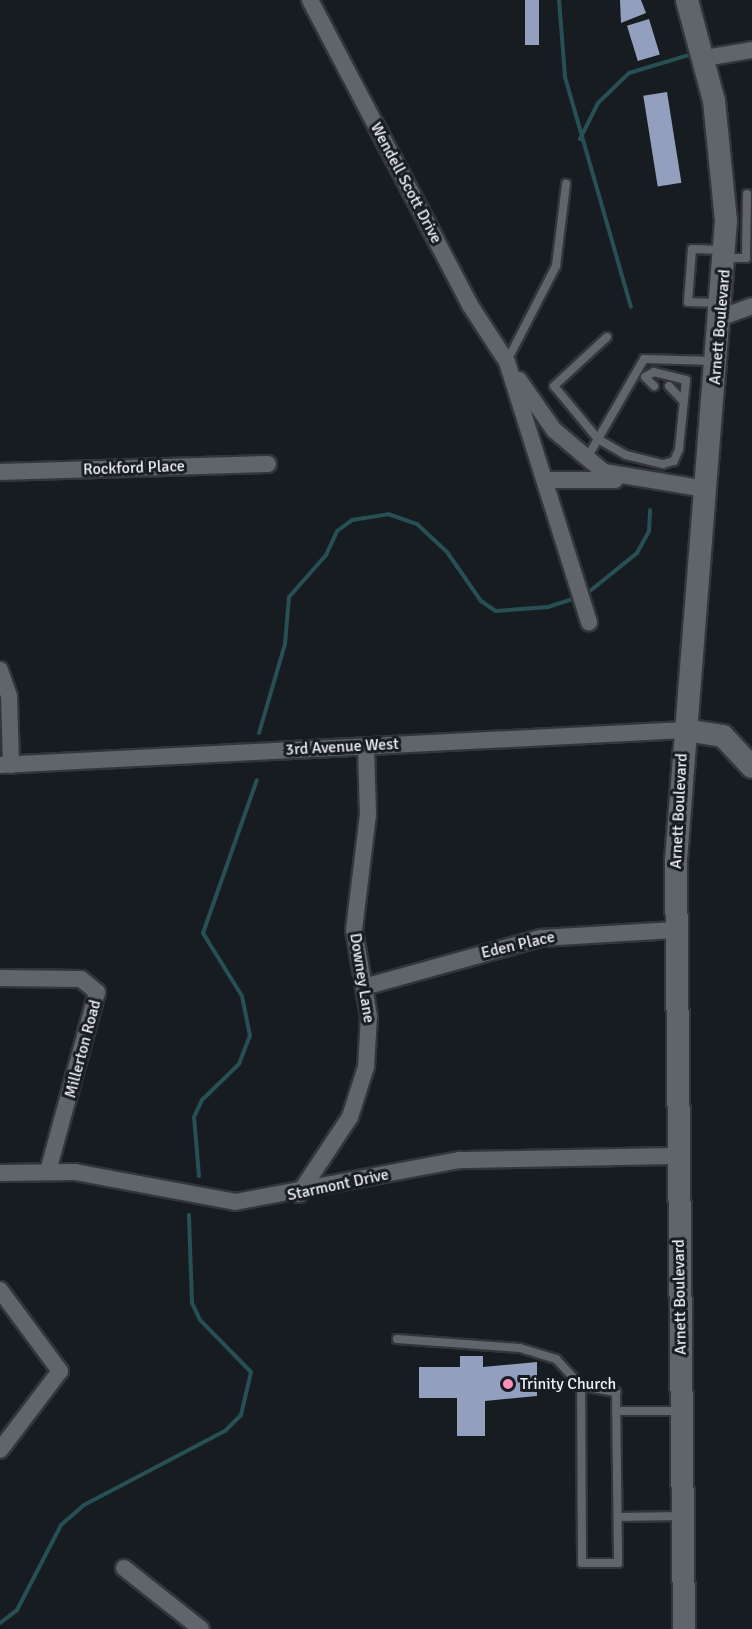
<!DOCTYPE html>
<style>
body{margin:0}
#map{position:relative;width:752px;height:1629px;overflow:hidden;background:#171c21;font-family:Signika,sans-serif}
div>[style]{position:absolute}
[style*='--x']{left:calc(var(--x)*1px);top:calc(var(--y)*1px);width:calc(var(--w)*1px);rotate:calc(var(--a)*1deg)}
.stream>*{height:4px;margin:-2px;padding:0 2px;transform-origin:2px;border-radius:2px;background:#265054}
.building>*{inset:0;background:#939fbe;transform-origin:0 0}
.roads{filter:drop-shadow(2px 0 #323639) drop-shadow(-2px 0 #323639) drop-shadow(0 2px #323639) drop-shadow(0 -2px #323639)}
.lane>*{height:8px;margin:-4px;padding:0 4px;transform-origin:4px;border-radius:4px;background:#5f656b}
.street>*{height:16px;margin:-8px;padding:0 8px;transform-origin:8px;border-radius:8px;background:#5f656b}
.secondary>*{height:22px;margin:-11px;padding:0 11px;transform-origin:11px;border-radius:11px;background:#5f656b}
.dots>*{width:16px;height:16px;translate:-50% -50%;box-sizing:border-box;border:3px solid #171c21;border-radius:50%}
span{translate:-50% -50%;white-space:nowrap;text-align:center;line-height:1.15;-webkit-text-stroke:6px #171c21;paint-order:stroke}
.street-label{font-size:16px;color:#ecf0f4}
.poi-label{font-size:16px;color:#ecf0f4}
.left{translate:0 -50%;text-align:left}
</style>
<div id="map">
<div class="stream">
<div style="--x:559;--y:0;--w:77;--a:85.5"></div>
<div style="--x:565;--y:77;--w:239;--a:74"></div>
<div style="--x:580;--y:139;--w:40;--a:-63.4"></div>
<div style="--x:598;--y:103;--w:43;--a:-44.1"></div>
<div style="--x:629;--y:73;--w:63;--a:-16.7"></div>
<div style="--x:585;--y:595;--w:67;--a:-38.9"></div>
<div style="--x:637;--y:553;--w:25;--a:-61"></div>
<div style="--x:649;--y:531;--w:21;--a:-87"></div>
<div style="--x:259;--y:733;--w:93;--a:-73.7"></div>
<div style="--x:285;--y:644;--w:47;--a:-85.1"></div>
<div style="--x:289;--y:597;--w:56;--a:-48.6"></div>
<div style="--x:326;--y:555;--w:26;--a:-65"></div>
<div style="--x:337;--y:531;--w:19;--a:-36"></div>
<div style="--x:352;--y:520;--w:36;--a:-9"></div>
<div style="--x:388;--y:514;--w:31;--a:19"></div>
<div style="--x:417;--y:524;--w:41;--a:43"></div>
<div style="--x:447;--y:552;--w:60;--a:55.2"></div>
<div style="--x:481;--y:601;--w:18;--a:34"></div>
<div style="--x:496;--y:611;--w:52;--a:-4.4"></div>
<div style="--x:548;--y:607;--w:28;--a:-18"></div>
<div style="--x:199;--y:1176;--w:59;--a:-94.8"></div>
<div style="--x:194;--y:1117;--w:19;--a:-65"></div>
<div style="--x:202;--y:1100;--w:52;--a:-44.2"></div>
<div style="--x:239;--y:1064;--w:30;--a:-69"></div>
<div style="--x:250;--y:1036;--w:41;--a:-101.3"></div>
<div style="--x:242;--y:996;--w:74;--a:-121.8"></div>
<div style="--x:203;--y:933;--w:162;--a:-70.6"></div>
<div style="--x:0;--y:1623;--w:21;--a:-37"></div>
<div style="--x:17;--y:1610;--w:96;--a:-62.6"></div>
<div style="--x:61;--y:1525;--w:30;--a:-41"></div>
<div style="--x:84;--y:1505;--w:159;--a:-27.7"></div>
<div style="--x:225;--y:1431;--w:23;--a:-45"></div>
<div style="--x:241;--y:1415;--w:44;--a:-76.9"></div>
<div style="--x:251;--y:1372;--w:73;--a:-134.4"></div>
<div style="--x:200;--y:1320;--w:19;--a:-115"></div>
<div style="--x:192;--y:1303;--w:88;--a:-92"></div>
</div>
<div class="building">
<div style="left:525px;top:0;width:14px;height:45px"></div>
<div style="clip-path:polygon(620px 0,641px 0,646px 13px,621px 23px)"></div>
<div style="left:649px;top:19px;width:37px;height:23px;rotate:73deg"></div>
<div style="left:667px;top:92px;width:92px;height:24px;rotate:81deg"></div>
<div style="clip-path:polygon(460px 1356px,483px 1356px,483px 1367px,537px 1362px,537px 1396px,485px 1401px,485px 1436px,457px 1436px,457px 1398px,419px 1398px,419px 1367px,460px 1367px)"></div>
</div>
<div class="roads">
<div class="lane">
<div style="--x:725;--y:258;--w:21;--a:0"></div>
<div style="--x:746;--y:258;--w:64;--a:-89.1"></div>
<div style="--x:717;--y:303;--w:29;--a:-178"></div>
<div style="--x:688;--y:302;--w:53;--a:-85.7"></div>
<div style="--x:692;--y:249;--w:30;--a:2"></div>
<div style="--x:607;--y:337;--w:72;--a:137.2"></div>
<div style="--x:554;--y:386;--w:69;--a:50.3"></div>
<div style="--x:598;--y:439;--w:32;--a:30"></div>
<div style="--x:626;--y:455;--w:38;--a:14"></div>
<div style="--x:663;--y:464;--w:11;--a:-15"></div>
<div style="--x:674;--y:461;--w:13;--a:-67"></div>
<div style="--x:679;--y:449;--w:69;--a:-84.2"></div>
<div style="--x:686;--y:380;--w:33;--a:-166"></div>
<div style="--x:654;--y:372;--w:10;--a:151"></div>
<div style="--x:507;--y:361;--w:107;--a:-62.7"></div>
<div style="--x:556;--y:266;--w:83;--a:-83"></div>
<div style="--x:645;--y:377;--w:13;--a:45"></div>
<div style="--x:669;--y:386;--w:21;--a:47"></div>
<div style="--x:587;--y:458;--w:114;--a:-60.1"></div>
<div style="--x:644;--y:359;--w:70;--a:1.6"></div>
<div style="--x:397;--y:1339;--w:123;--a:4.2"></div>
<div style="--x:520;--y:1348;--w:38;--a:17"></div>
<div style="--x:556;--y:1359;--w:37;--a:47"></div>
<div style="--x:581;--y:1386;--w:36;--a:10"></div>
<div style="--x:616;--y:1392;--w:171;--a:89.3"></div>
<div style="--x:618;--y:1563;--w:36;--a:180"></div>
<div style="--x:582;--y:1563;--w:177;--a:-90.3"></div>
<div style="--x:616;--y:1411;--w:66;--a:0"></div>
<div style="--x:618;--y:1517;--w:65;--a:-0.9"></div>
</div>
<div class="street">
<div style="--x:310;--y:0;--w:344;--a:62.3"></div>
<div style="--x:470;--y:305;--w:68;--a:57"></div>
<div style="--x:507;--y:362;--w:273;--a:72.5"></div>
<div style="--x:705;--y:58;--w:48;--a:-9.7"></div>
<div style="--x:722;--y:317;--w:32;--a:-20"></div>
<div style="--x:519;--y:380;--w:61;--a:55"></div>
<div style="--x:554;--y:430;--w:65;--a:40"></div>
<div style="--x:604;--y:472;--w:103;--a:9.5"></div>
<div style="--x:0;--y:472;--w:268;--a:-1.7"></div>
<div style="--x:546;--y:480;--w:69;--a:0"></div>
<div style="--x:0;--y:670;--w:28;--a:71"></div>
<div style="--x:9;--y:696;--w:69;--a:88.3"></div>
<div style="--x:0;--y:765;--w:686;--a:-2.92"></div>
<div style="--x:0;--y:978;--w:81;--a:0.7"></div>
<div style="--x:81;--y:979;--w:21;--a:39"></div>
<div style="--x:97;--y:992;--w:186;--a:105.3"></div>
<div style="--x:364;--y:987;--w:184;--a:-15.5"></div>
<div style="--x:541;--y:938;--w:134;--a:-3.4"></div>
<div style="--x:0;--y:1173;--w:75;--a:-0.8"></div>
<div style="--x:75;--y:1172;--w:163;--a:10.6"></div>
<div style="--x:235;--y:1202;--w:229;--a:-10.6"></div>
<div style="--x:460;--y:1160;--w:218;--a:-1.1"></div>
<div style="--x:299;--y:1194;--w:92;--a:-56.5"></div>
<div style="--x:350;--y:1117;--w:52;--a:-72.3"></div>
<div style="--x:366;--y:1067;--w:51;--a:-86.6"></div>
<div style="--x:369;--y:1016;--w:87;--a:-99.9"></div>
<div style="--x:354;--y:930;--w:116;--a:-83.1"></div>
<div style="--x:368;--y:815;--w:69;--a:-91.7"></div>
<div style="--x:0;--y:1290;--w:101;--a:53.5"></div>
<div style="--x:60;--y:1371;--w:99;--a:127.2"></div>
<div style="--x:124;--y:1568;--w:98;--a:38.4"></div>
</div>
<div class="secondary">
<div style="--x:685;--y:730;--w:38;--a:9"></div>
<div style="--x:723;--y:736;--w:42;--a:46.9"></div>
<div style="--x:684;--y:1629;--w:769;--a:-90.6"></div>
<div style="--x:676;--y:860;--w:641;--a:-85.53"></div>
<div style="--x:726;--y:221;--w:121;--a:-95.7"></div>
<div style="--x:714;--y:101;--w:105;--a:-105"></div>
</div>
</div>
<div class="dots">
<div style="left:508px;top:1384px;background:#fe8ebc"></div>
</div>
<div class="street-label">
<span style="left:406px;top:183px;rotate:62deg">Wendell Scott Drive</span>
<span style="left:720px;top:327px;rotate:-85deg">Arnett Boulevard</span>
<span style="left:134px;top:468px;rotate:-2deg">Rockford Place</span>
<span style="left:342px;top:747px;rotate:-3deg">3rd Avenue West</span>
<span style="left:679px;top:811px;rotate:-87deg">Arnett Boulevard</span>
<span style="left:518px;top:945px;rotate:-13deg">Eden Place</span>
<span style="left:362px;top:978px;rotate:81deg">Downey Lane</span>
<span style="left:83px;top:1049px;rotate:-75deg">Millerton Road</span>
<span style="left:338px;top:1185px;rotate:-12deg">Starmont Drive</span>
<span style="left:680px;top:1297px;rotate:-91deg">Arnett Boulevard</span>
</div>
<div class="poi-label">
<span class="left" style="left:520px;top:1384px">Trinity Church</span>
</div>
</div>
